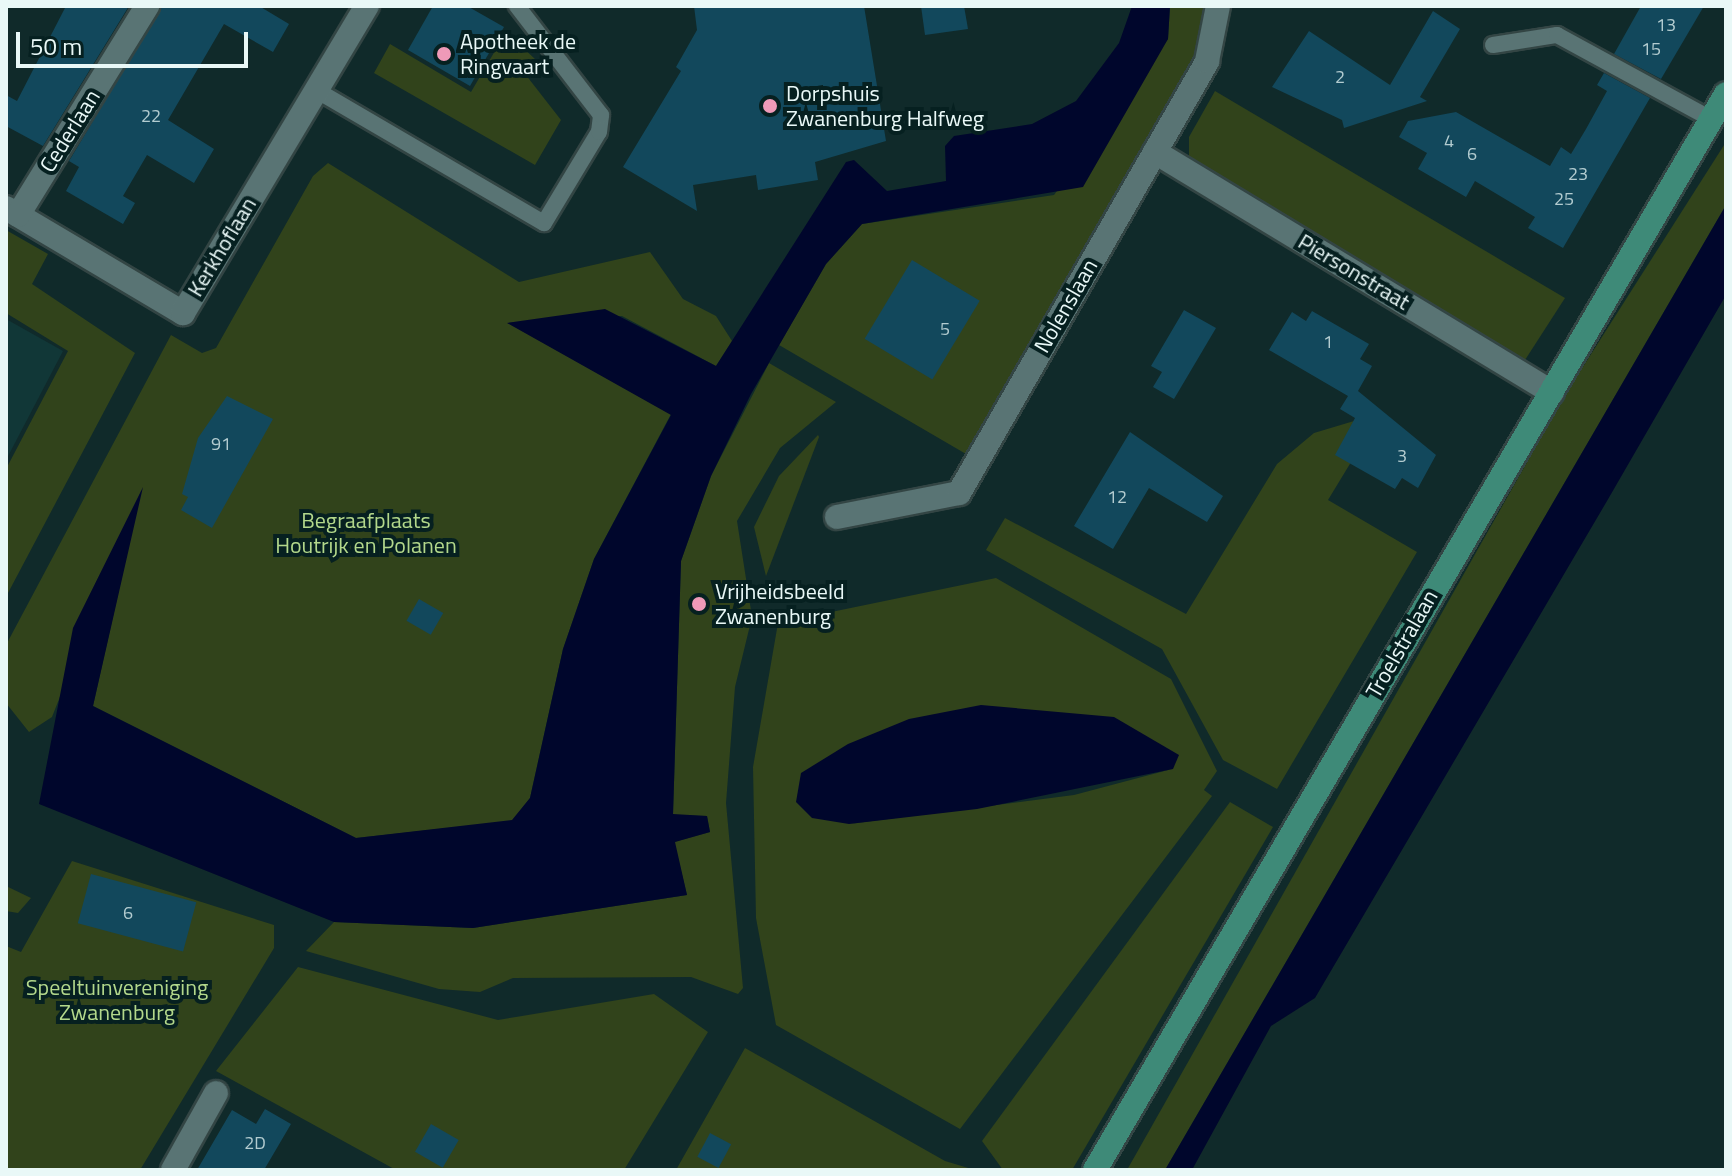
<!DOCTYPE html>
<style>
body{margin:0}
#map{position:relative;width:1732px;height:1176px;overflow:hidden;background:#102a2a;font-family:"Titillium Web",sans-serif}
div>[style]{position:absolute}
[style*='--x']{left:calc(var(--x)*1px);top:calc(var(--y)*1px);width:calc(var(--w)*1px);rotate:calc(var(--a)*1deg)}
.built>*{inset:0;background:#113737}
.green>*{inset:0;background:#31431b}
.water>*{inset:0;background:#00062c}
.building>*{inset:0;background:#12485c;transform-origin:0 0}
.roads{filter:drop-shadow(2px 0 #334544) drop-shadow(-2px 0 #334544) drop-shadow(0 2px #334544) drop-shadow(0 -2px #334544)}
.lane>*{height:16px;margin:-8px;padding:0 8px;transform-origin:8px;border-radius:8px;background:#597474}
.street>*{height:24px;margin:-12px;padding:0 12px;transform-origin:12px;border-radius:12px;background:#597474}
.secondary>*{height:24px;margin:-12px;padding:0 12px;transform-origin:12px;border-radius:12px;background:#3e8a78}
.dots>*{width:22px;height:22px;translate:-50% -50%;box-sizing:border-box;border:4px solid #062020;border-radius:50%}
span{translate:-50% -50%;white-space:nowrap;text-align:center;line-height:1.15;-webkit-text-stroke:8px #062020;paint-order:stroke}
.number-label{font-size:18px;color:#b3ccd0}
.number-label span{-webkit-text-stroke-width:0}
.poi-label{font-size:22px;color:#e9f8f7}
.left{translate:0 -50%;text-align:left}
.street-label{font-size:22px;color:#e9f8f7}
.park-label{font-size:22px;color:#b3d88b}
.frame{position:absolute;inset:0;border:8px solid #e9f8f7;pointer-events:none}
.scale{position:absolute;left:16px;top:32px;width:232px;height:36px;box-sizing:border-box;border:4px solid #e9f8f7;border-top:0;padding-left:10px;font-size:24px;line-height:28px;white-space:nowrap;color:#e9f8f7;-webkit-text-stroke:6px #062020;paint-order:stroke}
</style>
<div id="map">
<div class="built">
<div style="clip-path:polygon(6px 319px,63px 351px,6px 460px)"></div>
</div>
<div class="green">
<div style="clip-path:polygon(1170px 6px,1208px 6px,1199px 59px,966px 454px,779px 345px,826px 264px,862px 224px,1054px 195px,1168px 39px)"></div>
<div style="clip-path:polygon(506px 32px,535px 59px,522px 70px,561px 120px,535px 165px,374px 73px,390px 44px,471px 92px)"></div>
<div style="clip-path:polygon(1215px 91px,1565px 298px,1525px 360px,1189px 159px,1189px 137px)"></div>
<div style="clip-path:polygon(1726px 142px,1726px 205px,1165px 1170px,1127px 1170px,1565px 395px)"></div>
<div style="clip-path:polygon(328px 163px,519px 282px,650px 252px,683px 299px,716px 316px,732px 341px,716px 366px,622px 316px,508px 323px,671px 414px,594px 559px,563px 649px,530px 798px,512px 821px,356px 838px,93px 706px,141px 491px,52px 717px,29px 732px,6px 703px,6px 645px,171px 335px,202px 353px,216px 348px,313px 176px)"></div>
<div style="clip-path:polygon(6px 230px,48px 254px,32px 284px,135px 353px,8px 593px,6px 469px,68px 351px,6px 313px)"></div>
<div style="clip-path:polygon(769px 363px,836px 402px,780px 448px,737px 521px,752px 617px,735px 687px,726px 803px,743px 988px,738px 994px,691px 977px,513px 978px,480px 992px,439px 989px,306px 951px,334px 922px,473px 928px,687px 895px,674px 842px,710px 832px,707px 816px,673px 815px,681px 561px,711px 476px)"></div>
<div style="clip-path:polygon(1364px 418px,1376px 421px,1328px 500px,1417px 552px,1277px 789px,1223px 760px,1162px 649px,986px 550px,1005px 518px,1186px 614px,1277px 464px,1314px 433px)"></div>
<div style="clip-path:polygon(818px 435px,819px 437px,766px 576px,754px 527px,779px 476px)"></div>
<div style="clip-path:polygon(evenodd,996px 578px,1171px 679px,1217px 771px,1204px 790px,1212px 796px,960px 1129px,776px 1025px,756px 918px,753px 767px,778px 623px,996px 578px,1172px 769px,1074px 795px,849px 824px,1172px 769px)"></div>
<div style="clip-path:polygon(1230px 802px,1273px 827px,1072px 1170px,1003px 1170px,982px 1141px)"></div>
<div style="clip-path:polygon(72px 861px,274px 925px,274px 948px,140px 1170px,6px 1170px,6px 946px,21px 952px)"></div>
<div style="clip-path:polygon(6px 886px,31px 898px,18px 913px,6px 911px)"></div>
<div style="clip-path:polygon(298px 967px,498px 1020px,654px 994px,708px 1032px,624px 1170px,396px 1170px,216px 1071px)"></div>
<div style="clip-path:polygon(745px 1048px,945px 1161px,975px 1170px,676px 1170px)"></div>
</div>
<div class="water">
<div style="clip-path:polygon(1132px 6px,1170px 6px,1168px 39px,1083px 187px,862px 224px,826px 264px,751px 394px,711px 476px,681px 561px,673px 814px,707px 816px,710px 832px,675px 842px,687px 895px,473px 928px,334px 922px,39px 804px,73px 628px,143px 487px,93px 706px,356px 838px,512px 820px,530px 798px,563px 649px,594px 559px,671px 415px,507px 323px,605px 309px,716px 366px,846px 162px,854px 160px,887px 191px,946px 181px,945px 146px,954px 136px,1032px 124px,1076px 101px,1119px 43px)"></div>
<div style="clip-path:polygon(1726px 205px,1726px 295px,1607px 501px,1315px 998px,1271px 1026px,1192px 1170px,1165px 1170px)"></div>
<div style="clip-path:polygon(981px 705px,1114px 717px,1179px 755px,1173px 769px,977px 809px,849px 824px,812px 818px,796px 802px,801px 773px,848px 744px,909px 719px)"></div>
</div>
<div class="building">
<div style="clip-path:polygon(66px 6px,129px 6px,43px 146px,6px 126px,6px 95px,17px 101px)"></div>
<div style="clip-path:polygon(162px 6px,259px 6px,289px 24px,273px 52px,224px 24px,168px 120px,214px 149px,194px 183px,147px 155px,123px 196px,135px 203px,123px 224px,66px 191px,79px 167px,69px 161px)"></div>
<div style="clip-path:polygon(433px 6px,467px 6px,504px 27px,470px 86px,408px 50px)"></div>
<div style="clip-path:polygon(694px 6px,864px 6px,886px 141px,815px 162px,818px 180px,758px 190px,756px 175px,693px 185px,697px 211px,623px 167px,681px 71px,676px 67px,697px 30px)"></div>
<div style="clip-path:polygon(921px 6px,964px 6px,968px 29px,925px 35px)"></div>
<div style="clip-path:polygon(1641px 6px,1704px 6px,1661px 79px,1614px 54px)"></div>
<div style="clip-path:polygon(1433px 11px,1460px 29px,1420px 97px,1427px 101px,1344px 128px,1342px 120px,1272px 87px,1309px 31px,1390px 85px)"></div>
<div style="clip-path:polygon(1604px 73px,1650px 98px,1563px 248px,1528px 228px,1535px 217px,1475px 181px,1466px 197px,1418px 169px,1427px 153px,1399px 137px,1408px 121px,1456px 112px,1550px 166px,1561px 147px,1571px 154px,1586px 129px,1607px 91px,1597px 85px)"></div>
<div style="left:912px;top:260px;width:79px;height:92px;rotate:31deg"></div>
<div style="clip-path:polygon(1184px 310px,1216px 328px,1174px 399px,1153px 387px,1162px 372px,1151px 366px)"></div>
<div style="clip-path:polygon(1312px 311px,1369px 344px,1360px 359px,1372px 366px,1358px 391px,1436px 455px,1418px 488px,1402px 478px,1395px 489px,1335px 455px,1355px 418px,1340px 409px,1348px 396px,1269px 350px,1292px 312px,1306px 321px)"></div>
<div style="clip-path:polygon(227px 396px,273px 419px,212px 528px,181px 510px,188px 497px,182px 494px,198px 438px)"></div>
<div style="clip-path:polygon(1130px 432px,1223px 496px,1207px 522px,1149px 488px,1113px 549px,1074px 526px)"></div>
<div style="left:419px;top:599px;width:28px;height:25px;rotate:30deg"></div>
<div style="left:91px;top:874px;width:109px;height:51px;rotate:15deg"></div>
<div style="clip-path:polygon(265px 1109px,291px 1124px,264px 1170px,197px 1170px,232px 1110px,256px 1124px)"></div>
<div style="left:431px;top:1124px;width:32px;height:32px;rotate:30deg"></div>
<div style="left:710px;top:1133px;width:24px;height:27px;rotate:28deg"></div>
</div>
<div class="roads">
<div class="lane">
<div style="--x:1493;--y:45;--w:65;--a:-8.9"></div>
<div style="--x:1557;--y:35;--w:175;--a:28.6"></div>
<div style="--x:316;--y:90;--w:264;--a:30.3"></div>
<div style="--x:544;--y:223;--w:106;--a:-58.9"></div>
<div style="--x:599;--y:132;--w:17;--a:-83"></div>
<div style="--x:601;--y:115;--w:138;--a:-127.6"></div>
</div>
<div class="street">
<div style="--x:1155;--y:152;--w:464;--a:31.2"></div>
<div style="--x:6;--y:208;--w:206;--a:30.7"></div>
<div style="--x:183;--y:313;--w:358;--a:-59.1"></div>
<div style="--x:18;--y:215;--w:246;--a:-58.3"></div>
<div style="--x:837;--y:517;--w:124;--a:-11.1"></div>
<div style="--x:959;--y:493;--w:498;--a:-60.1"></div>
<div style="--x:1207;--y:61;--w:56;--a:-78.7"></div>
<div style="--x:173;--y:1170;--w:88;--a:-60.8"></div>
</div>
<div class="secondary">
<div style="--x:1095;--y:1170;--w:1247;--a:-59.61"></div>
</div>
</div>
<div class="dots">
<div style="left:444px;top:54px;background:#ef9ab8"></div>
<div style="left:770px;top:106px;background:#ef9ab8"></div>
<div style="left:699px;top:604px;background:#ef9ab8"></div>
</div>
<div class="number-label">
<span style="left:1666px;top:25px">13</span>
<span style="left:1651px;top:49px">15</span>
<span style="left:1340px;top:77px">2</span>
<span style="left:151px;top:116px">22</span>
<span style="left:1449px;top:141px">4</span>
<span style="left:1472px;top:154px">6</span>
<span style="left:1578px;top:174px">23</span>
<span style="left:1564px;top:199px">25</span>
<span style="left:945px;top:329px">5</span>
<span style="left:1328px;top:342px">1</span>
<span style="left:221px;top:444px">91</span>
<span style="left:1402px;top:456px">3</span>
<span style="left:1117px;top:497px">12</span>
<span style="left:128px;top:913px">6</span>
<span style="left:255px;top:1143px">2D</span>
</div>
<div class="poi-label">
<span class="left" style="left:460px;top:54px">Apotheek de<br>Ringvaart</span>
<span class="left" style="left:786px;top:106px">Dorpshuis<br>Zwanenburg Halfweg</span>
<span class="left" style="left:715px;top:604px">Vrijheidsbeeld<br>Zwanenburg</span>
</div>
<div class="street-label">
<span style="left:70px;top:131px;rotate:-58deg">Cederlaan</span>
<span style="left:222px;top:247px;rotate:-59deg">Kerkhoflaan</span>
<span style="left:1354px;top:272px;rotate:31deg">Piersonstraat</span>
<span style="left:1066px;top:306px;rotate:-60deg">Nolenslaan</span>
<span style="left:1402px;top:644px;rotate:-60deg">Troelstralaan</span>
</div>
<div class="park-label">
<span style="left:366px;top:533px">Begraafplaats<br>Houtrijk en Polanen</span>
<span style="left:117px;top:1000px">Speeltuinvereniging<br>Zwanenburg</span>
</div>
<div class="frame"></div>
<div class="scale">50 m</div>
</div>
